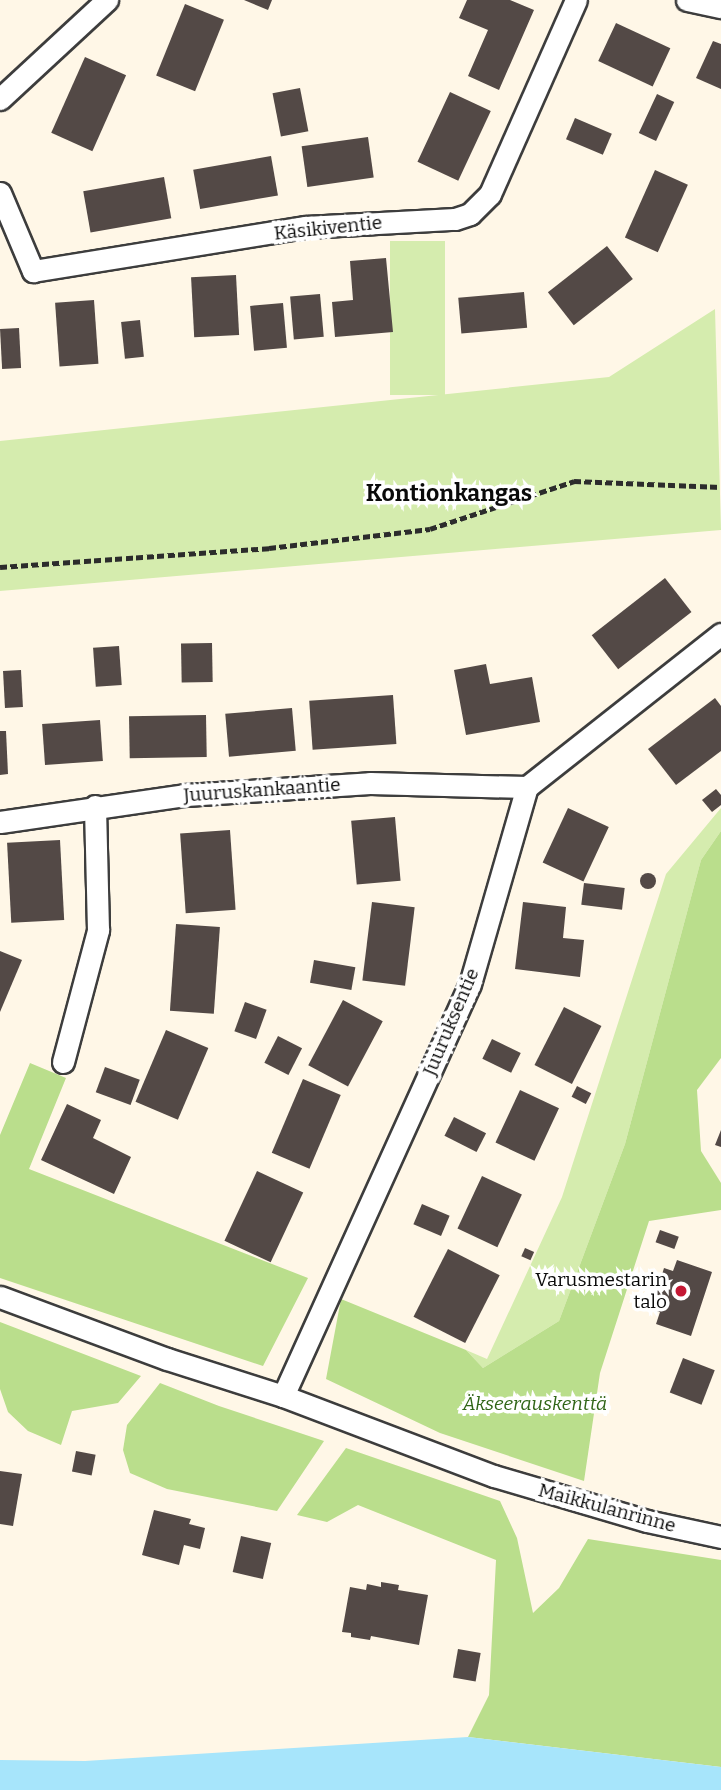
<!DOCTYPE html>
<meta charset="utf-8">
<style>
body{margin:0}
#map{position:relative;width:721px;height:1790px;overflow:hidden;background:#fff7e7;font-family:Bitter,serif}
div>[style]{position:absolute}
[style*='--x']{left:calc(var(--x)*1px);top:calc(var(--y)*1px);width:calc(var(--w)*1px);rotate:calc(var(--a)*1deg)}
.green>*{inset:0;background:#d5ecae;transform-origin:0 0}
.forest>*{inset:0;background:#bade8c}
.water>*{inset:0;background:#a7e5fb}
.building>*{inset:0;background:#534946;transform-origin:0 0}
.round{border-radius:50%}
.path>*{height:4.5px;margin-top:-2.25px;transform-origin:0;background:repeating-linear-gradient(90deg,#2c2c2c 0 7px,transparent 0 10.5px)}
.roads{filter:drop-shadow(2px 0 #3d3d3d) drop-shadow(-2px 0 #3d3d3d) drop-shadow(0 2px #3d3d3d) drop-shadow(0 -2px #3d3d3d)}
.street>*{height:21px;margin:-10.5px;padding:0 10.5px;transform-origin:10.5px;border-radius:10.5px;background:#fff}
.dots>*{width:19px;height:19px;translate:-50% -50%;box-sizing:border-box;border:4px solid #fff;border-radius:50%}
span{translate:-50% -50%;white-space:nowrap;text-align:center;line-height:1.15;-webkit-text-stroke:7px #fff;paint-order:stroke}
.street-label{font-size:19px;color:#0a0a0a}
.poi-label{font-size:19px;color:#0a0a0a}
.right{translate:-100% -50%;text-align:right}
.park-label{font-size:19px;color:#306517;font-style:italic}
.quarter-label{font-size:23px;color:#0a0a0a;font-weight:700}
</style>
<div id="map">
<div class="green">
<div style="left:390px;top:241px;width:55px;height:154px"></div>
<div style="clip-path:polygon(715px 309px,721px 530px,0 591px,0 441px,609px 377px)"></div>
<div style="clip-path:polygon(721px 808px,721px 831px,701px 860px,625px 1144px,559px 1321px,483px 1368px,466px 1350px,487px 1359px,562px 1197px,666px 874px)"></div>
</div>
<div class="forest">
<div style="clip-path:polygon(721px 831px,721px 1058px,697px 1090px,701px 1151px,721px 1183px,721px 1210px,649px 1221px,600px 1373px,584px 1481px,440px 1433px,326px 1379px,341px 1299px,466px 1350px,483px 1368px,559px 1321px,625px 1144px,701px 860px)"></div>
<div style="clip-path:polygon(30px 1063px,66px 1078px,29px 1169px,308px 1278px,263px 1366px,0 1278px,0 1135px)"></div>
<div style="clip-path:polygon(0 1322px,141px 1376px,118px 1403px,72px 1411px,61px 1445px,28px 1431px,8px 1412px,0 1389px)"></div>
<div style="clip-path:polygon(160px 1383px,219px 1406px,324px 1441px,277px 1511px,167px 1489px,130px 1473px,123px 1450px,127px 1425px)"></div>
<div style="clip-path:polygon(346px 1448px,500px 1501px,517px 1538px,533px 1613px,559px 1588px,588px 1539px,721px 1560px,721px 1767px,468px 1737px,489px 1695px,496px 1560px,358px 1505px,327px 1522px,297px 1515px)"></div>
</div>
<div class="water">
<div style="clip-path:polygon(468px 1737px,721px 1767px,721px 1790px,0 1790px,0 1760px,85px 1761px)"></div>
</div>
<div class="building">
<div style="clip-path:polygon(244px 0,272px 0,268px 10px)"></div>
<div style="clip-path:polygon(467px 0,510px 0,534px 10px,499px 90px,468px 76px,488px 30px,459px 18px)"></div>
<div style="left:185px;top:4px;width:42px;height:77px;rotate:22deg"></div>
<div style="left:616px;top:23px;width:60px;height:42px;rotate:25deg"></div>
<div style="clip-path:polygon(713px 41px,721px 44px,721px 89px,696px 78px)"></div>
<div style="left:85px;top:57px;width:45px;height:83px;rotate:24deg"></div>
<div style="left:300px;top:88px;width:44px;height:28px;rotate:79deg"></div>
<div style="left:450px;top:92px;width:45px;height:77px;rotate:25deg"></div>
<div style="left:657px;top:94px;width:19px;height:43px;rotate:25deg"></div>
<div style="left:575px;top:118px;width:40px;height:23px;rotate:23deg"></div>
<div style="left:368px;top:137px;width:41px;height:67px;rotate:82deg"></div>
<div style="left:271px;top:156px;width:40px;height:79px;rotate:80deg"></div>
<div style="left:655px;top:170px;width:36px;height:74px;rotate:24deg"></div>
<div style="left:164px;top:177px;width:42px;height:82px;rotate:80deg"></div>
<div style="left:607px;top:246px;width:42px;height:75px;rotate:52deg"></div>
<div style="clip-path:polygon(386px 258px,393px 332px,335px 337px,332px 302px,353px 300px,350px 261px)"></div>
<div style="left:236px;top:275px;width:60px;height:45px;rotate:87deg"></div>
<div style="left:524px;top:292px;width:36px;height:66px;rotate:85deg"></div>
<div style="left:320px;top:294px;width:43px;height:30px;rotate:85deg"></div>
<div style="left:94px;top:300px;width:64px;height:39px;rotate:86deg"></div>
<div style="left:283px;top:303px;width:45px;height:33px;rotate:85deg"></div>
<div style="left:140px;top:320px;width:37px;height:19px;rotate:84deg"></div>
<div style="left:19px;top:328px;width:40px;height:19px;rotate:87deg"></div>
<div style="left:665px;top:578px;width:43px;height:93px;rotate:52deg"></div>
<div style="left:212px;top:643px;width:39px;height:31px;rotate:89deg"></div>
<div style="left:119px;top:646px;width:39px;height:26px;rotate:86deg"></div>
<div style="clip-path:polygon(486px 664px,490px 684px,532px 677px,540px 722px,466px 735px,454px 670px)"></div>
<div style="left:21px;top:670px;width:37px;height:18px;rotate:87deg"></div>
<div style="left:393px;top:695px;width:49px;height:84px;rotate:86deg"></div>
<div style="clip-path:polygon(715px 698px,721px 706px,721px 751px,676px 785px,648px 749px)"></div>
<div style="left:292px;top:708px;width:43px;height:67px;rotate:85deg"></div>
<div style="left:206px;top:715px;width:42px;height:77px;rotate:89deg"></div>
<div style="left:100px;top:720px;width:41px;height:58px;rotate:86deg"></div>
<div style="clip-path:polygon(0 731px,6px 731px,8px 774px,0 775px)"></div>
<div style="clip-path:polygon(716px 789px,721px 795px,721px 805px,712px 812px,702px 800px)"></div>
<div style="left:568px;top:808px;width:45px;height:60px;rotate:25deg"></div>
<div style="left:395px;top:817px;width:64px;height:44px;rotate:85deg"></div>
<div style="left:230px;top:830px;width:80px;height:50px;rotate:86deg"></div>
<div style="left:60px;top:840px;width:80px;height:53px;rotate:87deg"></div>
<div class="round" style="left:640px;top:873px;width:16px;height:16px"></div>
<div style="left:584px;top:883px;width:41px;height:22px;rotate:7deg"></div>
<div style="left:372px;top:902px;width:43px;height:79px;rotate:7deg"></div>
<div style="clip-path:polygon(523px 902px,566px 907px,563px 938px,584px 940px,580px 977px,515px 969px)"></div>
<div style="left:176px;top:924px;width:44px;height:87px;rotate:4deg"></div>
<div style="clip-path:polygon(0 951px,22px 960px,0 1012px)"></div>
<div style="left:314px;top:960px;width:42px;height:23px;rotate:10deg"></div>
<div style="left:343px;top:1000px;width:45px;height:74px;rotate:28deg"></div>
<div style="left:245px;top:1002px;width:23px;height:31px;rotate:20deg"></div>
<div style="left:564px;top:1007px;width:42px;height:65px;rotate:27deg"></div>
<div style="left:166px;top:1030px;width:46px;height:78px;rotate:23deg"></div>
<div style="left:278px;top:1036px;width:27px;height:30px;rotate:27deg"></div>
<div style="left:492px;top:1039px;width:32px;height:22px;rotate:26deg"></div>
<div style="left:105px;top:1067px;width:37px;height:27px;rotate:20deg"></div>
<div style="left:303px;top:1079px;width:41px;height:80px;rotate:23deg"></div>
<div style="left:577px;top:1086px;width:16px;height:12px;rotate:27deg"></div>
<div style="left:520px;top:1090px;width:43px;height:58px;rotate:25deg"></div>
<div style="clip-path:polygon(67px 1104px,101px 1120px,93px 1138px,131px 1157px,114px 1194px,41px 1160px)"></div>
<div style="left:454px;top:1117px;width:36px;height:21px;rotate:27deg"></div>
<div style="clip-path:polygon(721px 1130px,721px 1147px,715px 1145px)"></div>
<div style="left:257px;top:1171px;width:51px;height:77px;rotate:25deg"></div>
<div style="left:482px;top:1176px;width:44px;height:58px;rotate:25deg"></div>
<div style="left:422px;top:1204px;width:30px;height:22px;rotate:23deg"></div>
<div style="left:660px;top:1230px;width:20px;height:13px;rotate:20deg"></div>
<div style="left:525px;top:1248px;width:10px;height:9px;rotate:24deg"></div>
<div style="left:448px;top:1249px;width:58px;height:76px;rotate:27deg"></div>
<div style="clip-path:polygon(677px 1260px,712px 1272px,691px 1336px,656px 1324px,660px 1312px,651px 1310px,664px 1268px,673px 1271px)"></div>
<div style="left:683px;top:1358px;width:34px;height:37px;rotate:21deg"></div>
<div style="left:76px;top:1451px;width:20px;height:21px;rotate:11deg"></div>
<div style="clip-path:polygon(0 1471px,22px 1474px,13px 1526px,0 1524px)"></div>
<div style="clip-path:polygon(154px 1510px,191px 1519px,189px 1524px,205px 1528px,200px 1549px,184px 1545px,179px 1565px,142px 1555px)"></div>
<div style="left:241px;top:1536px;width:31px;height:37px;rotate:13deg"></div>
<div style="clip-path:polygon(381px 1582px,399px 1585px,398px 1590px,428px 1595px,419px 1645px,371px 1636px,370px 1640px,351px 1637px,351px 1633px,342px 1632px,350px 1587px,366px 1590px,367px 1584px,381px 1587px)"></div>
<div style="left:458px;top:1649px;width:23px;height:29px;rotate:10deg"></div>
</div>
<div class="path">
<div style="--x:0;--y:567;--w:270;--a:-4"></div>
<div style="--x:269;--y:548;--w:162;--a:-6.7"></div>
<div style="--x:430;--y:529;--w:152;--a:-18.4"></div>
<div style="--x:574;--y:481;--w:147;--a:2.3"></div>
</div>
<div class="roads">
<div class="street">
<div style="--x:687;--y:0;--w:35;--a:12"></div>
<div style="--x:0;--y:99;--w:146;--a:-42.8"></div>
<div style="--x:0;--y:193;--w:85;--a:67.1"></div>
<div style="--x:33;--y:271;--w:276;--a:-9.2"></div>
<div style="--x:305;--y:227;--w:150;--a:-3.1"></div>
<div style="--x:455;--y:219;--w:16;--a:-18"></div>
<div style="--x:470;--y:214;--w:28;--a:-45"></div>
<div style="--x:490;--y:194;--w:212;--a:-66.1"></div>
<div style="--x:0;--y:822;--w:188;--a:-8.3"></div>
<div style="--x:186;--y:795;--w:184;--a:-3.7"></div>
<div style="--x:370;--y:783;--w:157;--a:1.5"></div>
<div style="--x:63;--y:1062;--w:137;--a:-75.1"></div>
<div style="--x:98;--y:930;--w:124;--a:-91.4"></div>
<div style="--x:0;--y:1297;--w:178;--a:20.4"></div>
<div style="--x:167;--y:1359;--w:122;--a:17.7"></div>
<div style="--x:283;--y:1396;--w:226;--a:20.8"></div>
<div style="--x:494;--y:1476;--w:159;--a:16.4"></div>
<div style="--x:647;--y:1521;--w:76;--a:12.2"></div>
<div style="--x:283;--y:1396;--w:452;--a:-65.6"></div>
<div style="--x:470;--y:984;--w:205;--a:-73.9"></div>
<div style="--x:527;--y:787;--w:247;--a:-38.3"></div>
</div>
</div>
<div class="dots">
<div style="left:681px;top:1291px;background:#c41834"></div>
</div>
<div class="street-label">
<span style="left:328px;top:228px;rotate:-6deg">Käsikiventie</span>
<span style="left:262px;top:790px;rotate:-4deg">Juuruskankaantie</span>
<span style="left:451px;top:1022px;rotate:-67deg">Juuruksentie</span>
<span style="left:607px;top:1508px;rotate:15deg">Maikkulanrinne</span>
</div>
<div class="poi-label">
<span class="right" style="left:667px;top:1291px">Varusmestarin<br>talo</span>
</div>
<div class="park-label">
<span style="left:535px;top:1404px">Äkseerauskenttä</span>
</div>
<div class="quarter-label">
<span style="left:449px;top:493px">Kontionkangas</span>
</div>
</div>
